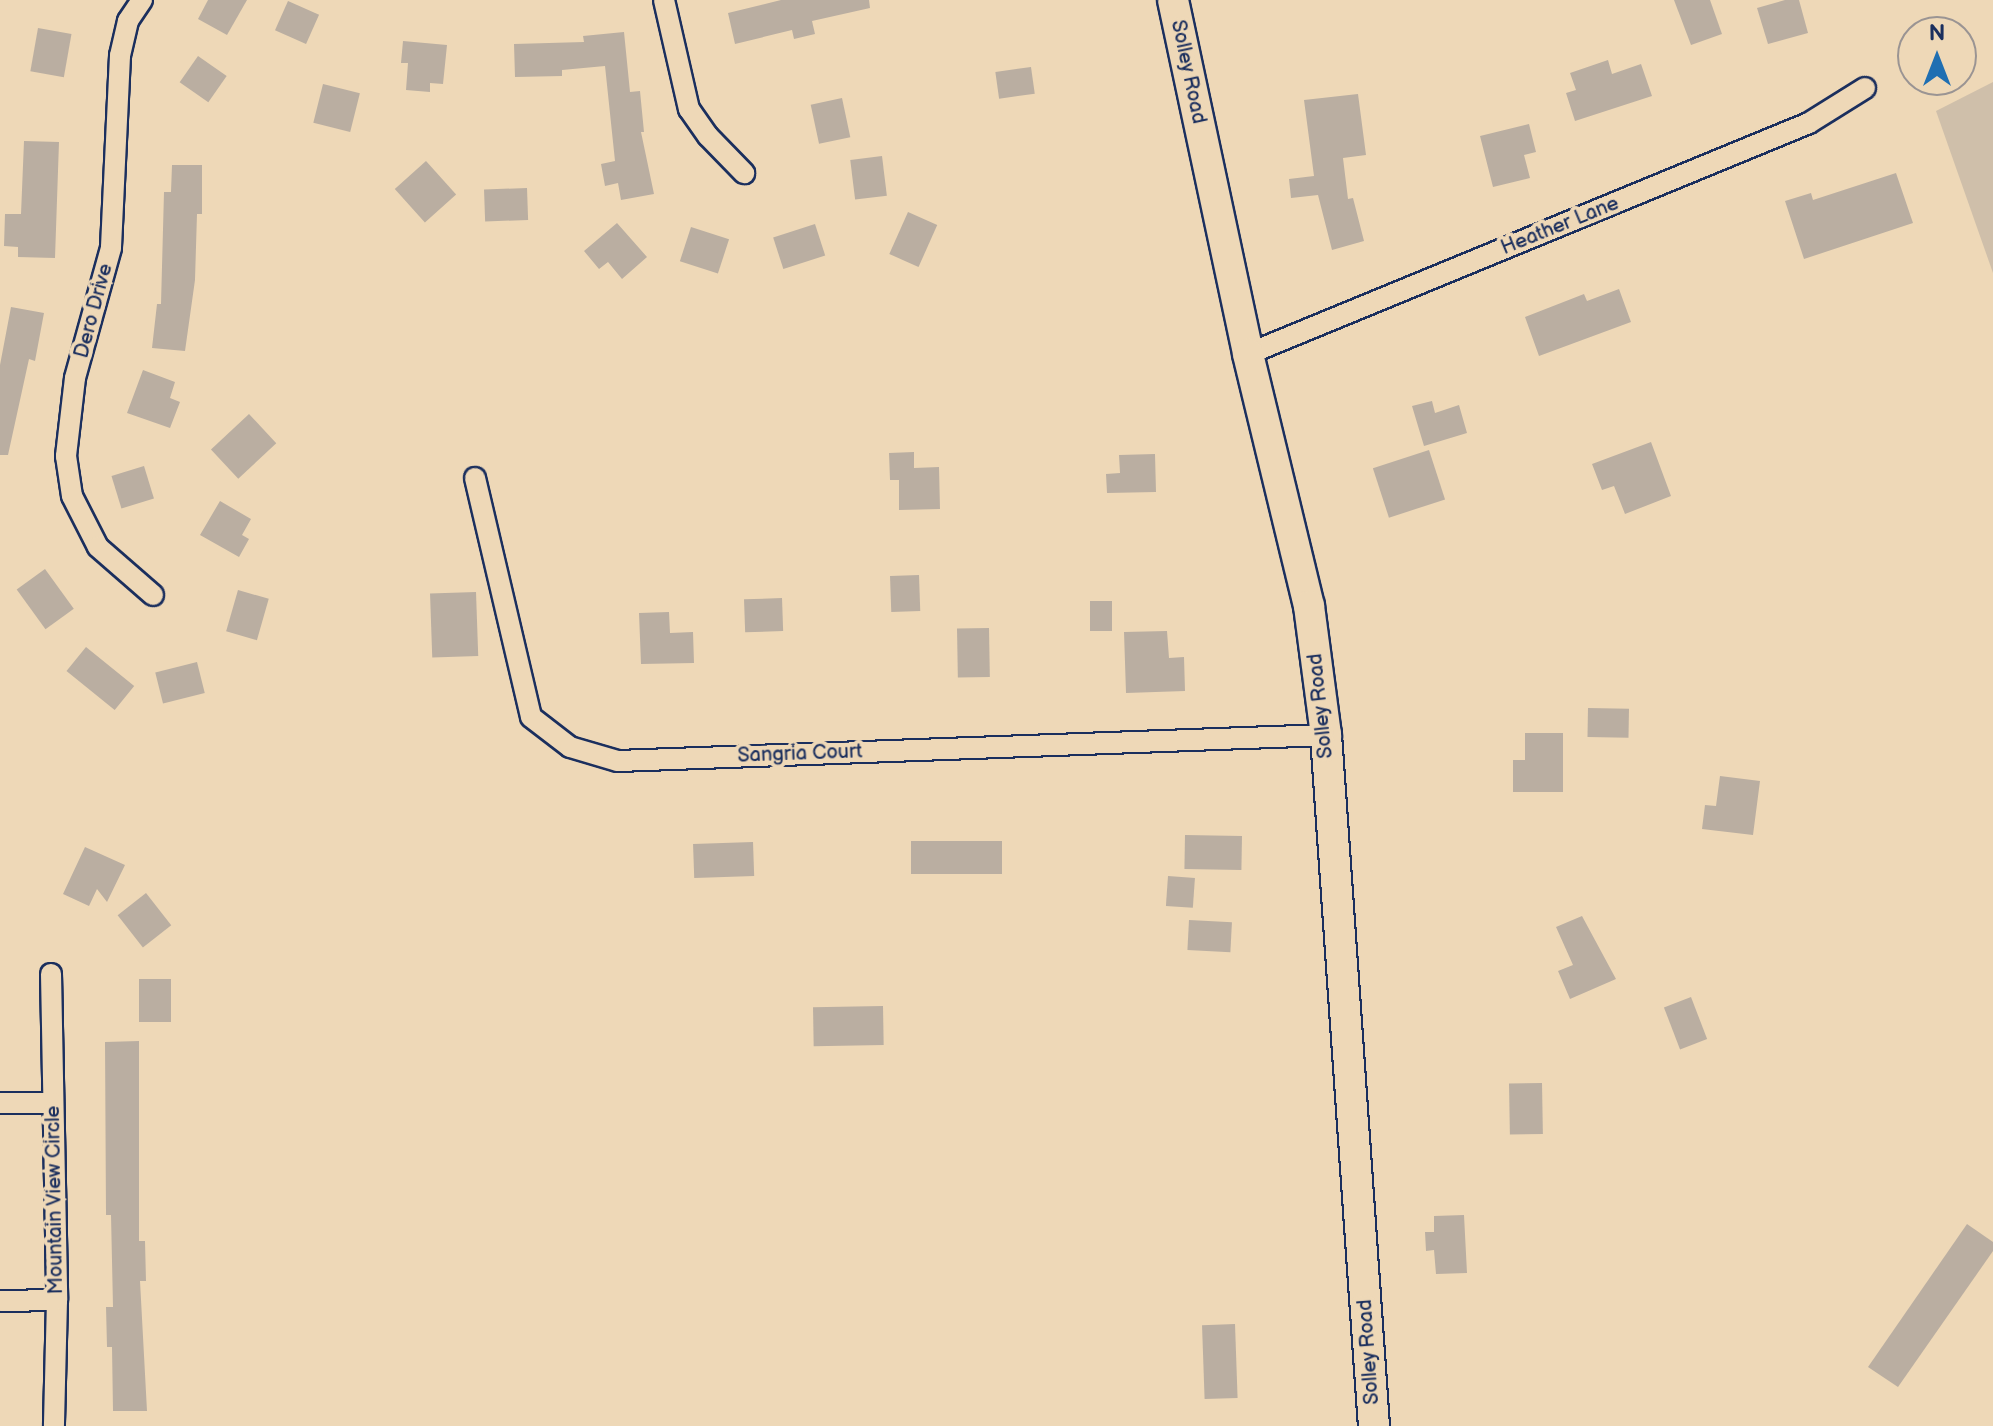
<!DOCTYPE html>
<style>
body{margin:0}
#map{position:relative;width:1993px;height:1426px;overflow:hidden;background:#eed8b7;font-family:"Balsamiq Sans",sans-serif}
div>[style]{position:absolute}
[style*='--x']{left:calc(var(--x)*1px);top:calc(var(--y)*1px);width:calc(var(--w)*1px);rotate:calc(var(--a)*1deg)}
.green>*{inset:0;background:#cfbfaa}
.building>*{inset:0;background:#baaea1;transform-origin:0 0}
.roads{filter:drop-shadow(2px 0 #1b2f5e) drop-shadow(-2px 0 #1b2f5e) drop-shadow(0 2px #1b2f5e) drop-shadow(0 -2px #1b2f5e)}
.street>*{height:20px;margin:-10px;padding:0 10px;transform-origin:10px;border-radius:10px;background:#eed8b7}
.secondary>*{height:30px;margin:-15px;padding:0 15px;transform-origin:15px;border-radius:15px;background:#eed8b7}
span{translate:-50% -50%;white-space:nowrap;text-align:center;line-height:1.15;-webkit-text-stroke:8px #eed8b7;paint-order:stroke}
.street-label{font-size:20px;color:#1b2f5e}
.north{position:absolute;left:1897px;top:16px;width:80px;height:80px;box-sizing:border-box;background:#eed8b7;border:2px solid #9a9493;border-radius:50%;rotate:0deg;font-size:22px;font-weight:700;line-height:32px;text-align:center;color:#1b2f5e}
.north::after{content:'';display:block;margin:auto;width:28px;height:36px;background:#1f6fb2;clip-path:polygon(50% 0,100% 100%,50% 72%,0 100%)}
</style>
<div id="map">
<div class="green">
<div style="clip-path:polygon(1993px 82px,1993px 273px,1936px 111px)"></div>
</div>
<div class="building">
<div style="clip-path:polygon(208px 0,247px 0,227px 35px,198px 19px)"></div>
<div style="clip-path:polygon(781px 0,869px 0,870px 8px,812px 21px,815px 34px,794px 39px,792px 30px,735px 44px,728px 13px)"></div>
<div style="clip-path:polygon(1674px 0,1710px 0,1722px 34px,1691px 45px)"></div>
<div style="clip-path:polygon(1785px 0,1799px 0,1808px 33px,1768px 44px,1757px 8px)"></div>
<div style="left:288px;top:1px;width:34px;height:32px;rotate:24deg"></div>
<div style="left:38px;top:28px;width:34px;height:44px;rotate:10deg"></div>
<div style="clip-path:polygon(624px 32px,630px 92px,640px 91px,644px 132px,641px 132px,654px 194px,621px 200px,618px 183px,605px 186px,601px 164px,615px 161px,605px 66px,562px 70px,562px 76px,515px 77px,514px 44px,584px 42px,583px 36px)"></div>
<div style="clip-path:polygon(403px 41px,447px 45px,443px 84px,430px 83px,430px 92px,406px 90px,408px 63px,401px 63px)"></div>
<div style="left:198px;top:56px;width:35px;height:32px;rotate:35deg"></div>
<div style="clip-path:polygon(1608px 60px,1612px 74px,1641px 64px,1652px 96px,1575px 121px,1566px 93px,1576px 90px,1570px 73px)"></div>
<div style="left:1031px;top:67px;width:27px;height:36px;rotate:82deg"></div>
<div style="left:323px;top:84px;width:38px;height:40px;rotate:14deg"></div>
<div style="clip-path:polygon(1358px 94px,1366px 155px,1343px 158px,1348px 199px,1353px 198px,1364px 241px,1332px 250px,1318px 195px,1291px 198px,1289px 179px,1314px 176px,1304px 100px)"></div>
<div style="left:842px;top:98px;width:40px;height:32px;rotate:78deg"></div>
<div style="clip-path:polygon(1529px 124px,1536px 152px,1524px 155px,1530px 178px,1493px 187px,1480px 136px)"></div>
<div style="clip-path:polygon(24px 141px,59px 142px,55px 258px,18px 257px,18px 247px,4px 246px,5px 214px,21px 214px)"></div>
<div style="left:882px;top:156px;width:40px;height:32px;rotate:83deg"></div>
<div style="left:426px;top:161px;width:45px;height:42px;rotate:48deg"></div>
<div style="clip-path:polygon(172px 165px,202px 165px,202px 214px,197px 214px,195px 280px,185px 351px,152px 348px,157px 304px,161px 304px,164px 192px,171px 192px)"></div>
<div style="clip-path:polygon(1896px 173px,1913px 223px,1804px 259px,1785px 201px,1811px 193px,1813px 200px)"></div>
<div style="left:527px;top:188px;width:32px;height:43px;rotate:88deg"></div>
<div style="left:908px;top:212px;width:32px;height:46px;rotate:24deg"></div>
<div style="clip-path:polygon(617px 223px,647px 257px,622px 279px,608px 262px,599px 269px,584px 251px)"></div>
<div style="left:815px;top:224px;width:33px;height:44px;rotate:72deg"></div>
<div style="left:691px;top:227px;width:40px;height:36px;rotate:18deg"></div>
<div style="clip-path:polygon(1619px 289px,1631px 322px,1539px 356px,1525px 317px,1584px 294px,1587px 301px)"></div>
<div style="clip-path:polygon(11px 307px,44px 313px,35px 361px,29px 359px,8px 455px,0 455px,0 365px)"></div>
<div style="clip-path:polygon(143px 370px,175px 382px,170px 398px,180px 402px,170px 428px,127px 413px)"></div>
<div style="clip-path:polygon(1432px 401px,1435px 413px,1459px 405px,1467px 433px,1424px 446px,1412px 406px)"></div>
<div style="left:249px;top:414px;width:40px;height:52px;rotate:47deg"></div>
<div style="clip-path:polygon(1651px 442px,1671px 496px,1625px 514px,1614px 486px,1602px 490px,1592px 464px)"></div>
<div style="left:1429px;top:450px;width:52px;height:59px;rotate:72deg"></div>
<div style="clip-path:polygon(914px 452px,914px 468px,939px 467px,940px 509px,899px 510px,899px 480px,890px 480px,889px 453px)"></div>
<div style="clip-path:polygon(1155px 454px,1156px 492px,1107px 493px,1106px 474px,1120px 473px,1119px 455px)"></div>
<div style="left:144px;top:466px;width:34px;height:34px;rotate:73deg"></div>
<div style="clip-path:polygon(220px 501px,251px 519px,242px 535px,249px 539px,239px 557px,200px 535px)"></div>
<div style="left:45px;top:569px;width:49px;height:35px;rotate:54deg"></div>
<div style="left:919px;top:575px;width:36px;height:29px;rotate:88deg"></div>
<div style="left:238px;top:590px;width:32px;height:43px;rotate:16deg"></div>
<div style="left:476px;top:592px;width:64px;height:46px;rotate:88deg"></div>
<div style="left:782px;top:598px;width:33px;height:38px;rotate:88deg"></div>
<div style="left:1112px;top:601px;width:30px;height:22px;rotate:90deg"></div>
<div style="clip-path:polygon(669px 612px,670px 633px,693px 632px,694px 663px,641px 664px,639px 613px)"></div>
<div style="left:989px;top:628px;width:49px;height:32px;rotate:89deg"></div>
<div style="clip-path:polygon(1167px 631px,1169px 658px,1184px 657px,1185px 691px,1126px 693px,1124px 632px)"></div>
<div style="left:86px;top:647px;width:62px;height:31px;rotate:39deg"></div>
<div style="left:197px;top:662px;width:32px;height:43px;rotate:76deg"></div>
<div style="left:1588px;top:708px;width:41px;height:29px;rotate:1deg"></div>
<div style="clip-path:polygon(1525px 733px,1563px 733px,1563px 792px,1513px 792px,1513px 760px,1525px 760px)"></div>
<div style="clip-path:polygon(1720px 776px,1760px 781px,1753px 835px,1702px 829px,1705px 805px,1716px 806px)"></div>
<div style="left:1185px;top:835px;width:57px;height:34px;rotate:1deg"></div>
<div style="left:1002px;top:841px;width:33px;height:91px;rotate:90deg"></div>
<div style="left:753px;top:842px;width:34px;height:60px;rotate:88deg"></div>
<div style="clip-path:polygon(85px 847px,125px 865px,107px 902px,97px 889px,89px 906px,63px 894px)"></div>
<div style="left:1168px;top:876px;width:27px;height:30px;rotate:4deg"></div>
<div style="left:146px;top:893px;width:41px;height:36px;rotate:52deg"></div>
<div style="clip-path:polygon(1582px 916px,1616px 979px,1570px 999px,1558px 971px,1573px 965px,1556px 927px)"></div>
<div style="left:1189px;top:920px;width:43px;height:30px;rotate:3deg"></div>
<div style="left:139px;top:979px;width:32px;height:43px"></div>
<div style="left:1691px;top:997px;width:45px;height:29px;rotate:69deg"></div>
<div style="left:883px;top:1006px;width:39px;height:70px;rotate:89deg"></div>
<div style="clip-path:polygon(139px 1041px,139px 1241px,145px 1241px,146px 1281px,140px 1281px,147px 1411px,113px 1411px,112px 1347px,107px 1347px,106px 1307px,113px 1307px,111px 1215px,106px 1215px,105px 1042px)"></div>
<div style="left:1542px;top:1083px;width:51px;height:33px;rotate:89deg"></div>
<div style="clip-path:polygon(1464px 1215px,1467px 1273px,1436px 1274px,1434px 1250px,1426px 1251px,1425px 1232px,1434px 1232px,1434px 1216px)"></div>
<div style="clip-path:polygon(1967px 1224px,1993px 1242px,1993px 1251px,1898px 1387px,1868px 1367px)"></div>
<div style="left:1235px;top:1324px;width:74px;height:33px;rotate:88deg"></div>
</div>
<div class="roads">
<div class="street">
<div style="--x:142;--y:0;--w:25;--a:124"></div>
<div style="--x:128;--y:21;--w:36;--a:103"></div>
<div style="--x:120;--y:56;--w:192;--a:92.7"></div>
<div style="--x:111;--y:248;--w:135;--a:105.5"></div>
<div style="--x:75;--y:378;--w:79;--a:96.6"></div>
<div style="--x:66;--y:456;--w:40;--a:81.5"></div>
<div style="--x:72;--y:496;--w:57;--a:63"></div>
<div style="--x:98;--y:547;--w:73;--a:41.1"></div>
<div style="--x:664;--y:0;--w:112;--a:77.1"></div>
<div style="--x:689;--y:109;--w:33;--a:55"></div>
<div style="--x:708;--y:136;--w:52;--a:45.8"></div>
<div style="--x:1248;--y:354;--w:607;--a:-22.38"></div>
<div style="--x:1809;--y:123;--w:66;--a:-32"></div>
<div style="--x:475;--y:478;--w:245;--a:76.8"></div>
<div style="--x:531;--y:717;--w:49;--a:37.6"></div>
<div style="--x:570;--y:747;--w:50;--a:16.3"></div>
<div style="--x:618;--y:761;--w:708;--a:-2.1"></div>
<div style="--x:51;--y:974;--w:326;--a:88.9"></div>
<div style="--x:57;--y:1300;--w:126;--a:91.4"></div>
<div style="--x:0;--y:1103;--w:53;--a:0"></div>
<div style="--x:0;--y:1301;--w:57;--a:-1"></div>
</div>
<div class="secondary">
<div style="--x:1173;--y:0;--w:362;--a:78"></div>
<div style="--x:1248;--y:354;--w:259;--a:76.4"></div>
<div style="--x:1309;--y:606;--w:130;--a:82.5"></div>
<div style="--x:1326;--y:735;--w:693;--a:86.03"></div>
</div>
</div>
<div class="street-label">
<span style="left:1188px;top:72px;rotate:78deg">Solley Road</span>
<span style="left:1560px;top:226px;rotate:-22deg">Heather Lane</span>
<span style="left:94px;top:311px;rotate:-75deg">Dero Drive</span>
<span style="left:1321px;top:706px;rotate:-96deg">Solley Road</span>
<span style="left:800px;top:754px;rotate:-2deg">Sangria Court</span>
<span style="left:55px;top:1200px;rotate:-91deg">Mountain View Circle</span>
<span style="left:1369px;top:1352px;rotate:-94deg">Solley Road</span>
</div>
<div class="north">N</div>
</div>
